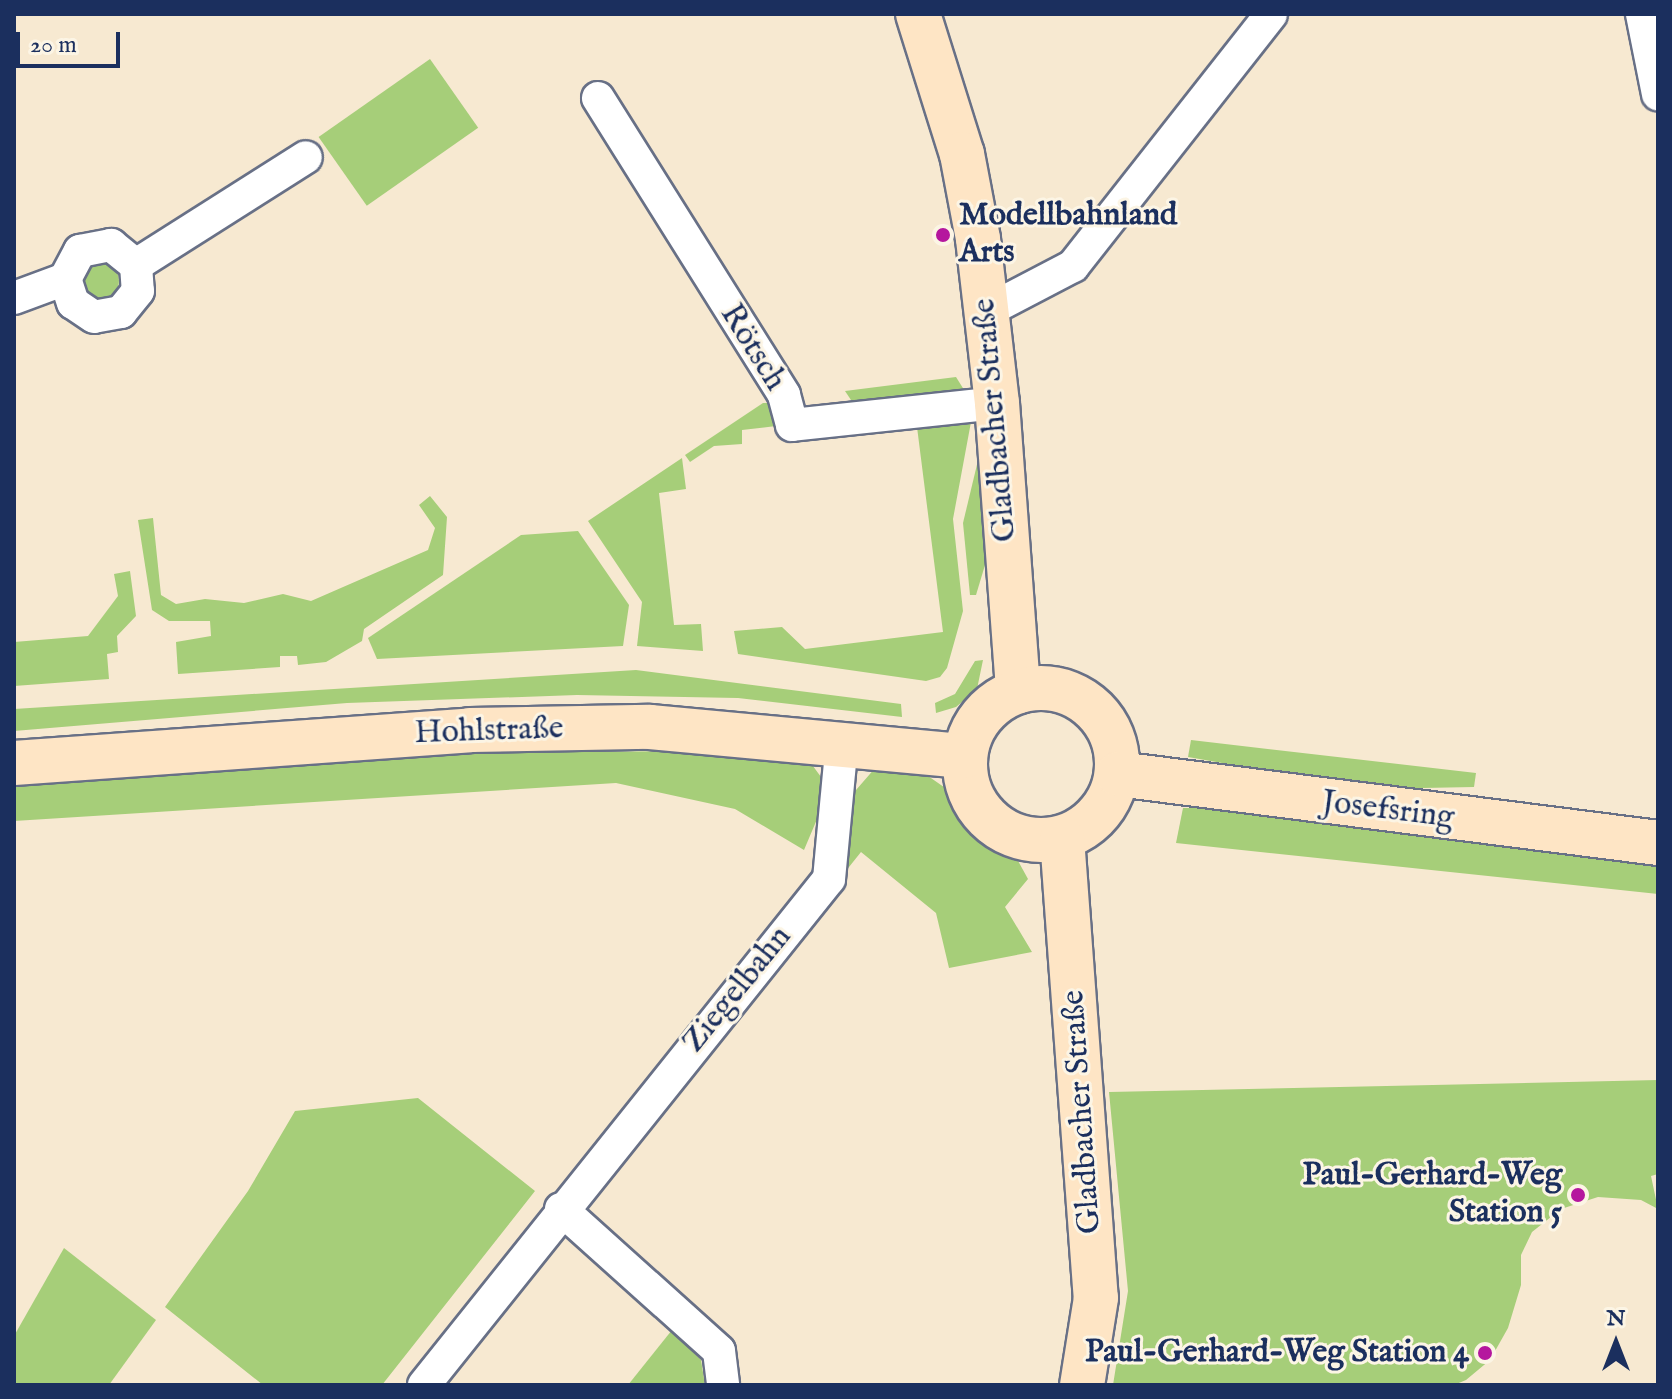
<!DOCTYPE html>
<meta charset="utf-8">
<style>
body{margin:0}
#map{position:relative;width:1672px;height:1399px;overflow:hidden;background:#f7e9d1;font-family:"IM FELL English",serif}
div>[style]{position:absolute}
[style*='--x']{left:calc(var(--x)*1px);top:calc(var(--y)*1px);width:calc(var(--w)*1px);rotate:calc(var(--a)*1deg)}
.green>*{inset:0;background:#a6ce79;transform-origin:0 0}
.round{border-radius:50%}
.roads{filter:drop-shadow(2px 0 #687086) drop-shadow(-2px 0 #687086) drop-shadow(0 2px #687086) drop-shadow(0 -2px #687086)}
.minor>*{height:32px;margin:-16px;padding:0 16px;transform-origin:16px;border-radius:16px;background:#fff}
.secondary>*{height:44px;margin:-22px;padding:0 22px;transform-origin:22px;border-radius:22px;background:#fee5c5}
.secondary>.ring{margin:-22px;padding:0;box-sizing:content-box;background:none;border:44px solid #fee5c5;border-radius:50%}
.dots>*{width:22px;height:22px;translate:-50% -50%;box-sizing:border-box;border:4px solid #fcf5e5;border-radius:50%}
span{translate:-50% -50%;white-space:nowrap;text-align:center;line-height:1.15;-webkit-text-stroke:6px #fcf5e5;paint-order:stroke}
.poi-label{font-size:32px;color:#1b2f5e;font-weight:700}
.left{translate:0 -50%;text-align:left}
.right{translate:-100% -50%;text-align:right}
.street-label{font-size:32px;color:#1b2f5e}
.frame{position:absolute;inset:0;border:16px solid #1b2f5e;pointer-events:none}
.north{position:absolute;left:1576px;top:1303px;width:80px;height:80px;-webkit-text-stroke:6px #fcf5e5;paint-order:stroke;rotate:0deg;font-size:22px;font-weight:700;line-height:32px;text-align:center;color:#1b2f5e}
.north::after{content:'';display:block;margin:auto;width:28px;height:36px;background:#1b2f5e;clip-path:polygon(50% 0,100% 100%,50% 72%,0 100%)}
.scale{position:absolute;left:16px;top:32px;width:104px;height:36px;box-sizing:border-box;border:4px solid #1b2f5e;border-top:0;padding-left:10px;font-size:24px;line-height:28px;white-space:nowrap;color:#1b2f5e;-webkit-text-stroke:6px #fcf5e5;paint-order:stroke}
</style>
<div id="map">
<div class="green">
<div style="left:430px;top:59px;width:84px;height:136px;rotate:55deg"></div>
<div class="round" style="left:83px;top:263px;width:36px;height:36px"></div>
<div style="clip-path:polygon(956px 377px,966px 393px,855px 406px,845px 391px)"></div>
<div style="clip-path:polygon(763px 403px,776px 403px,781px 409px,776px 426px,742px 430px,742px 444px,714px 446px,690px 462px,685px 455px)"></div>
<div style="clip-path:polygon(971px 422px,953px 519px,963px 611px,947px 668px,940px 677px,926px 681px,738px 654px,734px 631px,782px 627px,805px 649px,943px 632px,917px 427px)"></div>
<div style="clip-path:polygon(980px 452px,991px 545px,976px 595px,970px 595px,963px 523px)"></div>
<div style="clip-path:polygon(682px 458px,686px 489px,659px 493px,674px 625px,701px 624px,703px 651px,637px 646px,642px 602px,588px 521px)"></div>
<div style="clip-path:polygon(430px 496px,447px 517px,443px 575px,364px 629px,362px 641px,326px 662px,298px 665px,297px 656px,280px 656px,280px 667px,178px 674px,176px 642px,211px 636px,210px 621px,169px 621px,152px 610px,138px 520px,153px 518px,161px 595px,176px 604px,205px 599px,244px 603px,283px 594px,311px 601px,428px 550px,435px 528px,419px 505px)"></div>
<div style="clip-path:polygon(578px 531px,629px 605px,623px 646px,377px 659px,368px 638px,521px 535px)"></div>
<div style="clip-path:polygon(130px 571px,136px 616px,117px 636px,118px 652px,107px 654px,109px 679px,14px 686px,14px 642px,88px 636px,118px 596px,114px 574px)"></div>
<div style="clip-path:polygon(983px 660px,977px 689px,956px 707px,936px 713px,935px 703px,955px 694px,975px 661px)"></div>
<div style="clip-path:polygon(636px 670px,901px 704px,902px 717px,738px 698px,577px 695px,347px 703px,14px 731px,14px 709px)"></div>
<div style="clip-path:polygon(1191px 740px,1476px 773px,1474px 787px,1370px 789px,1188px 757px)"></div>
<div style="clip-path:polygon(736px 751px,810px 762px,821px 777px,823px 805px,804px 850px,735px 809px,616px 783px,14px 821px,14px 785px,479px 752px)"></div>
<div style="clip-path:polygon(876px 767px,928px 776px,954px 794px,970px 820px,1017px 859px,1028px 879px,1005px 907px,1032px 952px,949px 968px,936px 913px,861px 852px,845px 872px,843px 805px)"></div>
<div style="clip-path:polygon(1183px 808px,1229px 808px,1658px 861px,1658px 894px,1176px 843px)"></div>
<div style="clip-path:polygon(1658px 1080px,1658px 1174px,1651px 1176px,1658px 1209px,1641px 1200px,1598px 1197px,1561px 1209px,1532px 1232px,1521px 1255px,1521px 1285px,1508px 1328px,1490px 1360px,1466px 1380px,1454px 1385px,1113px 1385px,1128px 1291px,1109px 1092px)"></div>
<div style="clip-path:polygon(418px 1098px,535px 1191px,382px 1385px,263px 1385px,165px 1307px,248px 1191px,295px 1111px)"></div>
<div style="clip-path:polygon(64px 1248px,156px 1320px,109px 1385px,14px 1385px,14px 1336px)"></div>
<div style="clip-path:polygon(672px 1330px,701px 1360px,705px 1385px,628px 1385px)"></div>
</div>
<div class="roads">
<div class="minor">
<div style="--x:1642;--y:14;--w:82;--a:78.7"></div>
<div style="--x:598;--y:98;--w:350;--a:57.9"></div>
<div style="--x:784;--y:395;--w:31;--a:75"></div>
<div style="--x:792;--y:425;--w:206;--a:-6.1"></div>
<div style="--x:136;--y:265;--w:201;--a:-32.4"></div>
<div style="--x:14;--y:298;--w:54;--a:-20.4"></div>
<div style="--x:65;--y:279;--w:32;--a:-62"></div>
<div style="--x:80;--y:251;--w:32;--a:-11"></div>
<div style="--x:111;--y:245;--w:32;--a:39"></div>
<div style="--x:136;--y:265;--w:26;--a:86"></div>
<div style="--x:138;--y:291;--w:27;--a:129"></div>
<div style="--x:121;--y:312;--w:27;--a:170"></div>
<div style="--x:94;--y:317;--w:25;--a:-146"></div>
<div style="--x:73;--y:303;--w:25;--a:-108"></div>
<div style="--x:987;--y:311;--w:97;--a:-27.6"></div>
<div style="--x:1073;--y:266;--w:320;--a:-51.8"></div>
<div style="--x:561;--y:1209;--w:212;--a:41.9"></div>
<div style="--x:719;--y:1351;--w:34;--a:83"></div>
<div style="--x:424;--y:1385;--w:648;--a:-51.33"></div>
<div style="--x:829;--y:879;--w:139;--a:-84.6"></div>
</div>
<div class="secondary">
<div style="--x:918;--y:14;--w:147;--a:72.6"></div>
<div style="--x:962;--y:154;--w:86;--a:79.3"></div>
<div style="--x:978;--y:239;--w:165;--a:83.4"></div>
<div style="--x:997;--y:403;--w:289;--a:85.8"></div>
<div class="ring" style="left:965px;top:688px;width:108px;height:108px"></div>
<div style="--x:14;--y:763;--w:457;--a:-4.1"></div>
<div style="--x:470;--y:730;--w:180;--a:-1"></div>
<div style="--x:650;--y:727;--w:315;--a:5.3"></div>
<div style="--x:1118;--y:774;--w:544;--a:7.28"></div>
<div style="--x:1062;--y:838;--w:461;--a:85.8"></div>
<div style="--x:1096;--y:1298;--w:88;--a:99.1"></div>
</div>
</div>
<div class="dots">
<div style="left:943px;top:235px;background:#b5179e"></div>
<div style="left:1578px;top:1195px;background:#b5179e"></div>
<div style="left:1485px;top:1353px;background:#b5179e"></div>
</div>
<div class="poi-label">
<span class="left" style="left:959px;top:235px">Modellbahnland<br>Arts</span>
<span class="right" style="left:1562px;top:1195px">Paul-Gerhard-Weg<br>Station 5</span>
<span class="right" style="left:1469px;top:1353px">Paul-Gerhard-Weg Station 4</span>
</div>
<div class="street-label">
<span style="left:752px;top:348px;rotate:58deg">Rötsch</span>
<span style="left:996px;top:420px;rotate:-95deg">Gladbacher Straße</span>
<span style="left:489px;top:732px;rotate:-2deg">Hohlstraße</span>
<span style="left:1388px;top:811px;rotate:7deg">Josefsring</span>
<span style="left:738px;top:990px;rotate:-51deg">Ziegelbahn</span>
<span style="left:1083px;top:1112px;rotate:-94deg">Gladbacher Straße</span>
</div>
<div class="frame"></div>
<div class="north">N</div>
<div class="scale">20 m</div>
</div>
